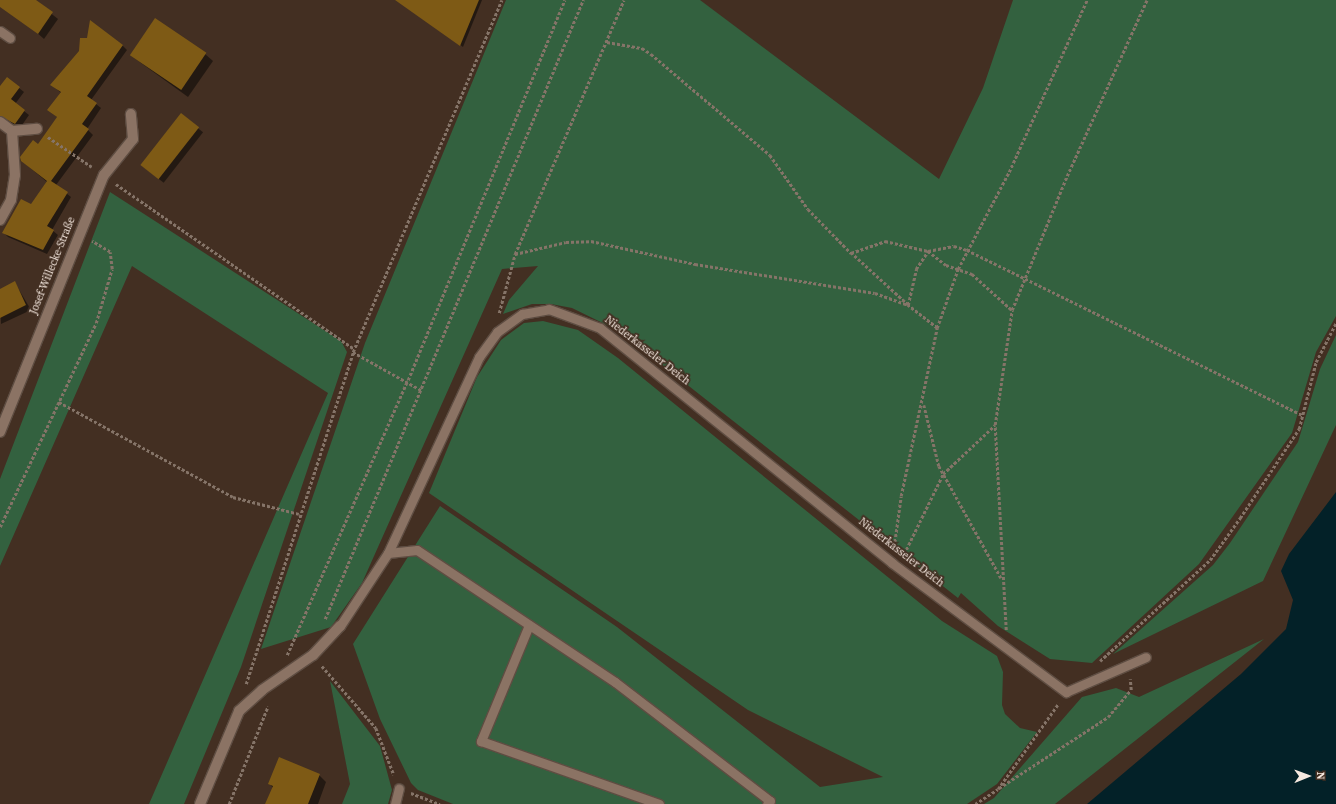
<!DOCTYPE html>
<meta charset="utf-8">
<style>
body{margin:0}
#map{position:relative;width:1336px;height:804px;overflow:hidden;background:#432f22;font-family:"Source Serif 4",serif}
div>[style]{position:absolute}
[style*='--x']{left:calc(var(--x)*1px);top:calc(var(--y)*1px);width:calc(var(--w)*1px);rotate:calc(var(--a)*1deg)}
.green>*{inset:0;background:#33613f}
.water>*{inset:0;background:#032128}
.shadow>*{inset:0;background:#0007;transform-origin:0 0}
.building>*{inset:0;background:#7e5a15;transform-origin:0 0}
.path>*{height:2.5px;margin-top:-1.25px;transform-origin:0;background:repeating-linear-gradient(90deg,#857468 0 3px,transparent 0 5px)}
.roads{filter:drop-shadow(1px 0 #5e4d42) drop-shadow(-1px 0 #5e4d42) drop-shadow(0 1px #5e4d42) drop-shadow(0 -1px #5e4d42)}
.lane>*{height:9px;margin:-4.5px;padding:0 4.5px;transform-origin:4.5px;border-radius:4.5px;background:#8b7364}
.street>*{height:10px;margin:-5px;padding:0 5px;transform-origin:5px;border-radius:5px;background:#8b7364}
span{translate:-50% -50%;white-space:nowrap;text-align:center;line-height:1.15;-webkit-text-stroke:3.5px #432f22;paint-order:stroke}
.street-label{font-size:11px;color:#f6e9e0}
.north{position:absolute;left:1288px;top:756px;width:40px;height:40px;-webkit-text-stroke:3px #432f22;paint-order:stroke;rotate:89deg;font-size:11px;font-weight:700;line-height:16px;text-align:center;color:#f6e9e0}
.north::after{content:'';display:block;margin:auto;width:14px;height:18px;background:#f6e9e0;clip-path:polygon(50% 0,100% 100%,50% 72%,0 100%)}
</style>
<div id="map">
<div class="green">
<div style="clip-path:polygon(506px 0,700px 0,939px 179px,983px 88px,1013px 0,1336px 0,1336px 316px,1316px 352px,1292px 433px,1199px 564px,1092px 663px,1050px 659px,998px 626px,961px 593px,958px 598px,619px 331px,572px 308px,551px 304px,532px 304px,503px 314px,509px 300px,538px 266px,502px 269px,362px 583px,331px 627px,261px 649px,365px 343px)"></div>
<div style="clip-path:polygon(110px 192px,341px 341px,347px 352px,241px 667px,184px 804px,149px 804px,328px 393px,132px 266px,0 566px,0 479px)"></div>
<div style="clip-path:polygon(543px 321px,578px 330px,618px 358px,942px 621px,997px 656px,1003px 672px,1002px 705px,1005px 714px,1020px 728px,1037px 732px,997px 784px,967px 804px,453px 804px,418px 790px,411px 783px,380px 719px,353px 644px,440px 506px,617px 627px,820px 787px,883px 777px,748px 710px,429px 493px,477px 377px,501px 340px,524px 323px)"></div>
<div style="clip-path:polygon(1336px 335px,1336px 425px,1263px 581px,1113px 654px,1213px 565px,1230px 543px,1298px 442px,1320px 369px)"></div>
<div style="clip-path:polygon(1264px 639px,1055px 804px,984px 804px,994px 798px,1082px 697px,1116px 688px,1139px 697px)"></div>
<div style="clip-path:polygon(330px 681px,380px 746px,392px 790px,388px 804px,342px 804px,350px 784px)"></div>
</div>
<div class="water">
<div style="clip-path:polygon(1336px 492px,1336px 804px,1087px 804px,1241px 674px,1286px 629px,1293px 600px,1281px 571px,1289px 554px)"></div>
</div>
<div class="shadow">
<div style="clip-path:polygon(0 0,34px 0,58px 19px,44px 39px)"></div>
<div style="clip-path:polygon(398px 0,482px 0,463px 47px)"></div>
<div style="clip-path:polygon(122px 45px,127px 50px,91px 100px,101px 108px,87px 129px,93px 135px,56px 185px,71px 197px,52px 230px,58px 235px,47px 254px,8px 237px,4px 233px,31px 205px,47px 182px,22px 161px,38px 145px,58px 118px,49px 110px,61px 93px,52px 85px)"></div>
<div style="clip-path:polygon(205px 54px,213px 61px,188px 97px,130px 55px)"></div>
<div style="clip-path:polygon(0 88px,19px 88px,24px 92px,15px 104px,29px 115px,20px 128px,6px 120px,0 122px)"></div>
<div style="left:181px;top:115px;width:28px;height:64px;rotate:38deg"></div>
<div style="clip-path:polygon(15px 283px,31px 310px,1px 324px,0 290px)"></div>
<div style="clip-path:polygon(319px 775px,326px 782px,318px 804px,266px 804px,273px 788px,269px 783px)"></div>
</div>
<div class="building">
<div style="clip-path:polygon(0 0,36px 0,53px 12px,38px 34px,0 7px)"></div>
<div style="clip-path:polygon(395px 0,479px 0,460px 46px)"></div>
<div style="left:155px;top:18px;width:62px;height:45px;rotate:34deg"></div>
<div style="clip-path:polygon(90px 20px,123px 45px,87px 96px,97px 103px,82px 124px,89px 129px,51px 181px,68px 192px,47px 226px,54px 230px,43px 250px,2px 233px,21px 199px,31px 204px,47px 181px,21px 161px,20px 157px,33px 140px,38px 144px,57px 117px,47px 110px,61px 92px,50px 85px,79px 51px,80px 38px,87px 38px)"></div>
<div style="clip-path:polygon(7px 77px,20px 87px,11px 99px,25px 110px,15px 124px,0 116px,0 86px)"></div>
<div style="left:181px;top:113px;width:23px;height:66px;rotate:38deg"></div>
<div style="clip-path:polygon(15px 281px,26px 305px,0 318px,0 289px)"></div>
<div style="clip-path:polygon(279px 757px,320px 774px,308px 804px,265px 804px,273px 786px,268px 784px)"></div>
</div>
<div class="path">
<div style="--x:607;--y:42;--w:36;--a:10"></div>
<div style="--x:642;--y:48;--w:11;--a:34"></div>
<div style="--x:651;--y:54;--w:156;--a:40.3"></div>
<div style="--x:770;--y:155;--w:66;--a:54.9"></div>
<div style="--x:808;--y:209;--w:62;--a:45.7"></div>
<div style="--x:851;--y:253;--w:36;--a:-19"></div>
<div style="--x:885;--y:241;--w:44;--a:13.1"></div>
<div style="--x:928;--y:251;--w:26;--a:-11"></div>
<div style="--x:954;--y:246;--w:14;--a:17"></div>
<div style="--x:967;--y:250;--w:374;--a:26.2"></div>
<div style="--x:48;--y:137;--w:53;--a:34.3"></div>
<div style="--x:116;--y:184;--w:290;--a:34.7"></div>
<div style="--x:515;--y:254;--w:52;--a:-13.2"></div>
<div style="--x:566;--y:242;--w:25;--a:-2"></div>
<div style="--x:591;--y:241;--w:107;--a:12.5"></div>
<div style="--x:695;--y:264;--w:182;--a:9.2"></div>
<div style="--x:875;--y:293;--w:35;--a:20"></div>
<div style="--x:908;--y:305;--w:77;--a:-137.6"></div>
<div style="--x:499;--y:313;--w:61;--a:-74.8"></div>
<div style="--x:515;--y:254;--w:276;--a:-66.8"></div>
<div style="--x:937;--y:328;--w:37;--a:-142"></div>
<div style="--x:908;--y:305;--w:37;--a:-77"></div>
<div style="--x:916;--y:269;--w:22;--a:-56"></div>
<div style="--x:928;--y:251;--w:23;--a:38"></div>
<div style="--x:946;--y:265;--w:28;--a:19"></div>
<div style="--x:972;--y:274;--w:54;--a:42"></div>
<div style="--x:353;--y:352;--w:78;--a:29.2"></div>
<div style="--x:59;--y:402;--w:198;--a:28.6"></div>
<div style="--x:233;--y:497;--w:68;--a:14.4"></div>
<div style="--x:924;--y:405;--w:63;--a:76.2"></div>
<div style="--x:939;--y:466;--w:128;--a:61"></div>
<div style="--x:0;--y:527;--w:225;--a:-64.8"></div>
<div style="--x:96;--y:323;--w:56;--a:-73.5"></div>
<div style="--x:112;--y:269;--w:17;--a:-97"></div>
<div style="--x:110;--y:252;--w:21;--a:-149"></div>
<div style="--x:894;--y:547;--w:51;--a:-82.2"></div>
<div style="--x:901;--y:496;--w:172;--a:-77.9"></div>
<div style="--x:937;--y:328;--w:63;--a:-70.4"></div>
<div style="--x:958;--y:269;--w:110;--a:-62.3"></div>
<div style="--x:1009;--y:172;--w:189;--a:-65.6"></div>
<div style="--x:904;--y:554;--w:89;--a:-64"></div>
<div style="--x:943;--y:474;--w:71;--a:-43.3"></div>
<div style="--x:325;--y:619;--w:671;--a:-67.37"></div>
<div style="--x:1006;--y:630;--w:205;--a:-93.1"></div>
<div style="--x:995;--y:425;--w:116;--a:-81.6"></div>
<div style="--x:1012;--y:310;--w:145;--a:-67.7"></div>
<div style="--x:1067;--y:176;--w:193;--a:-65.6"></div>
<div style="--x:287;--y:655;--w:300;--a:-66.3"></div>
<div style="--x:408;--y:380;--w:411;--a:-67.6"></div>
<div style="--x:1100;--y:661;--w:149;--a:-42.6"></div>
<div style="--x:1210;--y:560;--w:52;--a:-54.5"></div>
<div style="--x:1240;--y:518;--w:107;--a:-56.5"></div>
<div style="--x:1299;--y:429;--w:69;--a:-75.8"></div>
<div style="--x:1316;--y:362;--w:44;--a:-62.9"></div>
<div style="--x:322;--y:666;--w:82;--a:48.9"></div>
<div style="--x:376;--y:728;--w:50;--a:69"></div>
<div style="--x:246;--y:684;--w:349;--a:-72.1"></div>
<div style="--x:353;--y:352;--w:382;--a:-67.1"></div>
<div style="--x:999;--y:788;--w:130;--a:-33.1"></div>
<div style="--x:1108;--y:717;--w:35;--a:-50"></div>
<div style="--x:1131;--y:690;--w:11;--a:-95"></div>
<div style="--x:411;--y:793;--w:31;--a:21"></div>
<div style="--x:229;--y:804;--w:105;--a:-68.3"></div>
<div style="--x:975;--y:804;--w:27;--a:-33"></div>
<div style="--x:998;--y:789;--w:105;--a:-54.7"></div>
</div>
<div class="roads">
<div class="lane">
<div style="--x:0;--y:31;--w:12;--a:35"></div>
<div style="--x:388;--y:553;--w:29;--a:-6"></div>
<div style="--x:417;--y:550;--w:238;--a:33.7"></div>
<div style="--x:615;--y:682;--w:195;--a:37.5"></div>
<div style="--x:770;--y:801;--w:4;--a:135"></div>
<div style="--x:529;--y:625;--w:126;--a:112.5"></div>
<div style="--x:481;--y:741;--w:189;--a:19.5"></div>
<div style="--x:340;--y:626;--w:87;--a:-56.7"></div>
<div style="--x:388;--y:553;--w:216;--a:-65.1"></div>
<div style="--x:479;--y:357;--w:31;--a:-54"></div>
<div style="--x:497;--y:332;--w:31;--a:-36"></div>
<div style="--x:522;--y:314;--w:27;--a:-10"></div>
<div style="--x:549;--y:309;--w:54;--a:20.4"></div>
<div style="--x:600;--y:328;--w:375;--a:38.8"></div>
<div style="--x:892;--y:563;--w:217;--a:36.6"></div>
<div style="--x:1066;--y:692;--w:87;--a:-23.6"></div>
<div style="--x:395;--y:804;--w:16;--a:-76"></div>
</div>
<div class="street">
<div style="--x:0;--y:122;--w:15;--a:37"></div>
<div style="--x:0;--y:220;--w:23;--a:-61"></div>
<div style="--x:11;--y:200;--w:25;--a:-81"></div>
<div style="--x:15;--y:175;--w:44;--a:-93.9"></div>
<div style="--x:12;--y:131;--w:25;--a:-5"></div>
<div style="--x:0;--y:432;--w:277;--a:-68"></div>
<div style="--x:104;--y:175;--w:46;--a:-51.1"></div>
<div style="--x:133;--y:139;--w:25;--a:-95"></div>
<div style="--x:200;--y:804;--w:101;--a:-67.2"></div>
<div style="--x:239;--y:711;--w:31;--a:-42"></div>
<div style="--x:262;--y:690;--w:62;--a:-34.5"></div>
<div style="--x:313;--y:655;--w:40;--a:-47"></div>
</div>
</div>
<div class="street-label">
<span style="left:53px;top:266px;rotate:-68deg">Josef-Willecke-Straße</span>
<span style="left:647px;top:351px;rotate:38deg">Niederkasseler Deich</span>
<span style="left:901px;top:553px;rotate:38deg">Niederkasseler Deich</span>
</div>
<div class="north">N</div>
</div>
